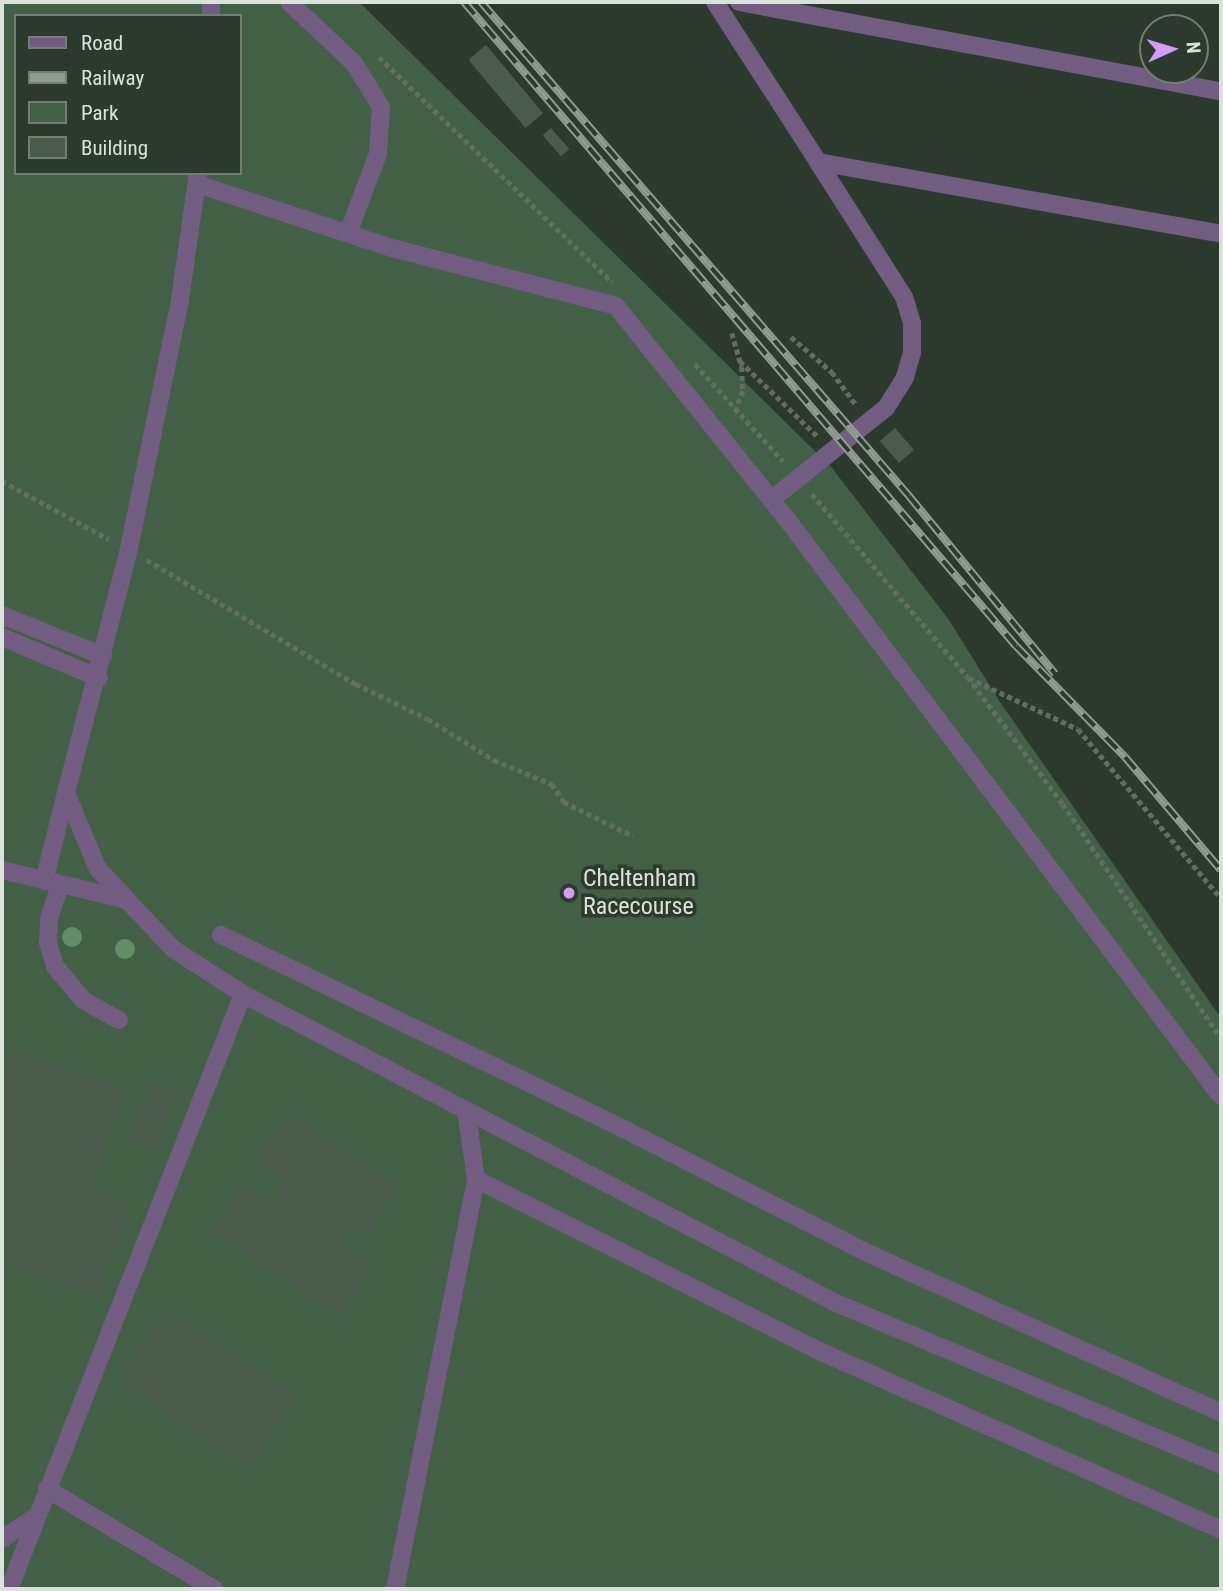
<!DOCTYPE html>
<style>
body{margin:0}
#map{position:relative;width:1223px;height:1591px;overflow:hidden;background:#2b3a2d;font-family:"Roboto Condensed",sans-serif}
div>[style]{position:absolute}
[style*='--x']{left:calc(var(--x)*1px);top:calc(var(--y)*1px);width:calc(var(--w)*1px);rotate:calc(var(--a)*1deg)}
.green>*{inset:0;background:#426045}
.building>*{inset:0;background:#4a5a4b;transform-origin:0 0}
.path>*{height:4.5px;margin-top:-2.25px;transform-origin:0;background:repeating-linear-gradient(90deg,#616f63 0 5px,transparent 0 8.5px)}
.minor>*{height:18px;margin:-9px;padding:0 9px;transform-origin:9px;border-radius:9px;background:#735c81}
.rail>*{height:8px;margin-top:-4px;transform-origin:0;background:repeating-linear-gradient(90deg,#2b3a2d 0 16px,#909c91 0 32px);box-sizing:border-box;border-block:2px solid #909c91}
.trees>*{width:20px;height:20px;margin:-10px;border-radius:50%;background:#618e66}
.dots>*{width:19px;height:19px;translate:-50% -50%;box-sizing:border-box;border:4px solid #2b3a2d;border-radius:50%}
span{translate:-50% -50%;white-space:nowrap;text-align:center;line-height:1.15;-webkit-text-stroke:7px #2b3a2d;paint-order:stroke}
.poi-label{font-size:24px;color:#d9e3da}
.left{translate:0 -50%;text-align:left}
.frame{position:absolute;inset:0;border:4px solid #d9e3da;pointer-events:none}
.legend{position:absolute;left:14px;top:14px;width:228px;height:161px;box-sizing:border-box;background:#2b3a2d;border:2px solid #717e72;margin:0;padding:9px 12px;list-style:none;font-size:21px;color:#d9e3da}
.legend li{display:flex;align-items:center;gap:14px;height:35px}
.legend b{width:35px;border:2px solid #717e72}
.north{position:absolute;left:1139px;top:14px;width:70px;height:70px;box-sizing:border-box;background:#2b3a2d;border:2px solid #717e72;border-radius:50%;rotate:86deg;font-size:19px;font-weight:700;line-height:28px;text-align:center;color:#d9e3da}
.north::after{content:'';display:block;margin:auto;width:24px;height:32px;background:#d79bf9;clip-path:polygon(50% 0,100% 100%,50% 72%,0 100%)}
</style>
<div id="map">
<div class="green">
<div style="clip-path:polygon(evenodd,2px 2px,359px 2px,832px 468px,949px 620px,1000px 702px,1221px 1018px,1221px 1589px,2px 1589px,2px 2px,16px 16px,240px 16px,240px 173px,16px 173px,16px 16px)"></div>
</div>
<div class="building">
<div style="left:486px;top:45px;width:89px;height:23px;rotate:50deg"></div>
<div style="left:551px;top:128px;width:28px;height:11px;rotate:49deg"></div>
<div style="left:895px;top:428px;width:29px;height:20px;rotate:49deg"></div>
<div style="clip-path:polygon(13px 1048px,125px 1090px,89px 1189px,130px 1204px,96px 1296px,2px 1261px,2px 1142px,8px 1127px,2px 1124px,2px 1078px)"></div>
<div style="left:152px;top:1081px;width:28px;height:64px;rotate:23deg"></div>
<div style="clip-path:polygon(289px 1114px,399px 1186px,367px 1236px,349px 1225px,338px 1245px,372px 1267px,340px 1317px,211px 1231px,243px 1183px,273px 1203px,285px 1182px,255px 1161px)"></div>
<div style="left:166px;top:1310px;width:154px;height:85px;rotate:33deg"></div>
</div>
<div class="path">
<div style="--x:379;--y:57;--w:324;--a:44"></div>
<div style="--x:732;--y:333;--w:35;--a:74"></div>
<div style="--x:742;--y:367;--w:24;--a:88"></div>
<div style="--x:743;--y:391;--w:19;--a:111"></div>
<div style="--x:791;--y:337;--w:54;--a:40.5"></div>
<div style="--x:832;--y:372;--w:42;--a:53.7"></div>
<div style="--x:740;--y:361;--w:107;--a:44.2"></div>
<div style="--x:695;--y:364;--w:131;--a:47.8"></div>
<div style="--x:2;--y:481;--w:122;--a:28.5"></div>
<div style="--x:812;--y:494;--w:240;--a:49.6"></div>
<div style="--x:968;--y:677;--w:159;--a:53.2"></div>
<div style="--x:1063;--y:804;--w:282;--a:56"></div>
<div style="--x:147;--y:560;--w:243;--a:30.7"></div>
<div style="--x:356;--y:684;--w:80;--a:25.9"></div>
<div style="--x:428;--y:719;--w:78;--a:31.8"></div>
<div style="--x:494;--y:760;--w:63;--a:22.5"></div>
<div style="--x:552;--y:784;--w:22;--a:56"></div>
<div style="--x:564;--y:802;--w:77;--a:26.2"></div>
<div style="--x:969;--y:678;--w:120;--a:25.1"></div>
<div style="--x:1078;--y:729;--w:221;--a:49.8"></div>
</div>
<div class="minor">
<div style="--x:211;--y:2;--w:14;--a:90"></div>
<div style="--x:289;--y:2;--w:89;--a:43.2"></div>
<div style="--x:354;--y:63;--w:52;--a:58.5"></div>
<div style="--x:381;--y:107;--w:47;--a:93.7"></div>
<div style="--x:378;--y:154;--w:85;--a:110.8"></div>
<div style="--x:715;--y:2;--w:190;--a:57.2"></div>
<div style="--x:818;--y:162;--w:409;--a:10.1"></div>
<div style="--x:739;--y:2;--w:490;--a:10.5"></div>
<div style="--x:198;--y:173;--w:128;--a:98.1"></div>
<div style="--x:180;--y:300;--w:254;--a:101.6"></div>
<div style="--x:129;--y:549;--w:252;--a:104.5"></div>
<div style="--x:66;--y:793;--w:82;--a:67.2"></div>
<div style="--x:98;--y:869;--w:110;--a:46.8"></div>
<div style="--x:173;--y:949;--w:83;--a:32.7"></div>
<div style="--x:243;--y:994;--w:669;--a:27.52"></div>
<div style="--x:836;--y:1303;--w:418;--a:22.8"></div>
<div style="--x:197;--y:184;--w:205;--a:18.2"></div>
<div style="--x:392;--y:248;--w:231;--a:14.5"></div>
<div style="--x:616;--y:306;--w:272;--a:51.3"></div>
<div style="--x:786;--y:518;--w:723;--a:53.04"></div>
<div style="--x:771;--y:500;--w:147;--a:-38.7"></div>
<div style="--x:886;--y:408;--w:36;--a:-58"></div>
<div style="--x:905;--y:377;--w:26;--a:-74"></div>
<div style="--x:912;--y:352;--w:29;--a:-90"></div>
<div style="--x:912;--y:323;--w:27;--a:-107"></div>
<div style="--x:904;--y:297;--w:160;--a:-122.5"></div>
<div style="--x:2;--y:615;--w:109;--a:22.1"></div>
<div style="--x:2;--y:637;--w:105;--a:22.9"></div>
<div style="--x:2;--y:870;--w:129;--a:13.5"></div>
<div style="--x:44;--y:881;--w:91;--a:-76"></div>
<div style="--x:60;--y:885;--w:35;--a:108"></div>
<div style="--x:49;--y:918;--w:25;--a:92"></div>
<div style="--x:48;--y:943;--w:24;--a:73"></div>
<div style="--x:55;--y:966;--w:44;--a:50.5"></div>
<div style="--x:83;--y:1000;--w:41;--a:29.1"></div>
<div style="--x:221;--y:935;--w:445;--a:25.7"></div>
<div style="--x:622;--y:1128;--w:271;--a:27"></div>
<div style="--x:863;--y:1251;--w:393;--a:24.3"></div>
<div style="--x:476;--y:1179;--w:379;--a:26.6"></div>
<div style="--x:815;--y:1349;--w:445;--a:24"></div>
<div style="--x:47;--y:1489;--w:195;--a:30.9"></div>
<div style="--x:2;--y:1539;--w:42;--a:-33.3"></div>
<div style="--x:9;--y:1589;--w:639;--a:-68.53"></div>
<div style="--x:395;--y:1589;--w:418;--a:-78.8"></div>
<div style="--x:476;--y:1179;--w:70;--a:-98.2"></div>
</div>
<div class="rail">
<div style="--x:464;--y:2;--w:848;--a:49.4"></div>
<div style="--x:1016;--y:646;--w:156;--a:45.5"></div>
<div style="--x:1125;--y:757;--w:148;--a:49.7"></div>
<div style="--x:481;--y:2;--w:654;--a:49.09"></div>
<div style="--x:909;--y:496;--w:230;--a:50.6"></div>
</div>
<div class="trees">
<div style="left:72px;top:937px"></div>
<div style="left:125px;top:949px"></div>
</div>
<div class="dots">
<div style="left:569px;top:893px;background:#d79bf9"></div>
</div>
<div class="poi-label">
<span class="left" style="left:583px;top:893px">Cheltenham<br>Racecourse</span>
</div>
<div class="frame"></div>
<ul class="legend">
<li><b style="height:9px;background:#735c81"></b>Road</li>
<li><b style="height:9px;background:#909c91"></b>Railway</li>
<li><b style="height:19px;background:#426045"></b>Park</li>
<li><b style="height:19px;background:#4a5a4b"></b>Building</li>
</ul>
<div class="north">N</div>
</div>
